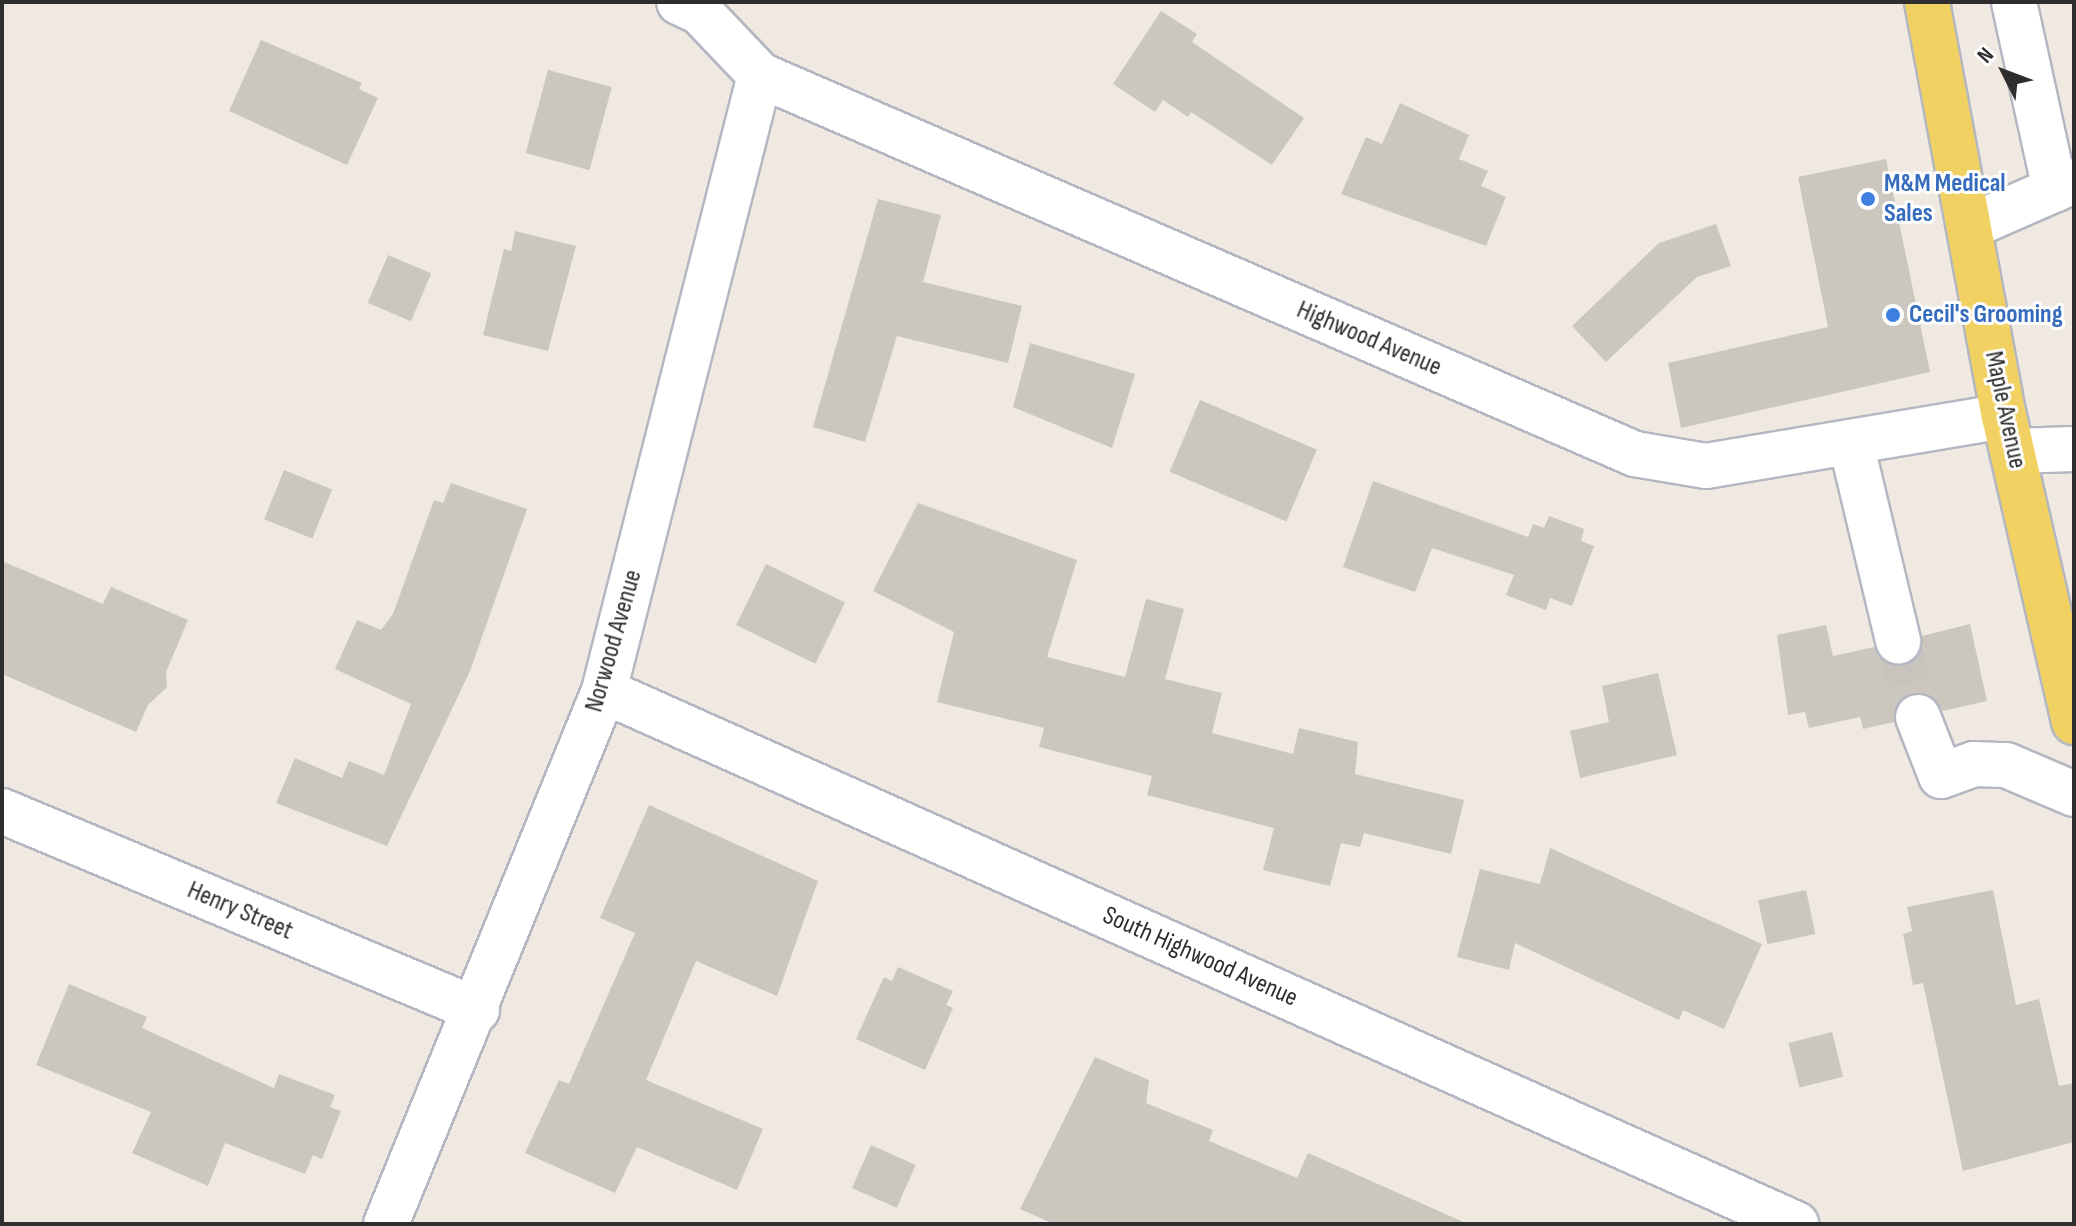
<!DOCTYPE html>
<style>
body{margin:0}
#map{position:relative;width:2076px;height:1226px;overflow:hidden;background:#efe9e1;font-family:"Sofia Sans Condensed",sans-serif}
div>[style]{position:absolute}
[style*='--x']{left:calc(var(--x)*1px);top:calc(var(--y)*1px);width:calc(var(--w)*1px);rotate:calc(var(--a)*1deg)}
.building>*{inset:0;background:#cbc7bf;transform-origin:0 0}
.minor-tunnel>*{height:44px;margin-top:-22px;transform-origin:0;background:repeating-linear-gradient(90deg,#c8c4bd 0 44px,transparent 0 66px)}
.roads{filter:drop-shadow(2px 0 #b4b7c1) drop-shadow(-2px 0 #b4b7c1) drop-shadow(0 2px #b4b7c1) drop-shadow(0 -2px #b4b7c1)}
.minor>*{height:44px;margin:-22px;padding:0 22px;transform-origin:22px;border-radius:22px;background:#fff}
.major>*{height:44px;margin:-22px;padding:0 22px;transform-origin:22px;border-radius:22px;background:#f2d163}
.dots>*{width:22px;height:22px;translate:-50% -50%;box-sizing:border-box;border:4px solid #fff;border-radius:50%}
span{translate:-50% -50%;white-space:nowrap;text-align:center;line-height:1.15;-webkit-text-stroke:6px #fff;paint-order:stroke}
.shop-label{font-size:26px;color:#366cbe;font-weight:700}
.left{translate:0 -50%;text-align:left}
.street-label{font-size:26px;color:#2e2e2e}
.frame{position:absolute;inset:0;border:4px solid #2e2e2e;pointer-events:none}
.north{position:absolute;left:1964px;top:32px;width:80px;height:80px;-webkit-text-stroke:6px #fff;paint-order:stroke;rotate:312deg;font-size:22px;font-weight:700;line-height:32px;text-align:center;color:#2e2e2e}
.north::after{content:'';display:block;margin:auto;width:28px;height:36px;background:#2e2e2e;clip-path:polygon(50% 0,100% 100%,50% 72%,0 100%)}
</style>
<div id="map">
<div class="building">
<div style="clip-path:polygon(1161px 11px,1197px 34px,1192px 42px,1304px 118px,1272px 165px,1191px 112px,1188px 117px,1163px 100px,1155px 112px,1113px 84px)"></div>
<div style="clip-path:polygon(261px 40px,362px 83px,359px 89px,378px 98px,347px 165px,229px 111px)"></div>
<div style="left:548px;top:70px;width:66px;height:86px;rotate:15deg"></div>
<div style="clip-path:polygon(1400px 103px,1469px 135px,1459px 159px,1488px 171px,1481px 186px,1506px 197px,1486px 246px,1341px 194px,1366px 137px,1382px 144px)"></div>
<div style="clip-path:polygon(1886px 159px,1930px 372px,1681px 428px,1668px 363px,1828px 327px,1798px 177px)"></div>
<div style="clip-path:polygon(878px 199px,941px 215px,923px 282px,1022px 306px,1008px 363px,897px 336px,865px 442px,813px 427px)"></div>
<div style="clip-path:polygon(1716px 224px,1731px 266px,1697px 277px,1606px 362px,1572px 326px,1659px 243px)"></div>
<div style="clip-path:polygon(515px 231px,576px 246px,548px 351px,483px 335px,504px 249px,511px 251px)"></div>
<div style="left:388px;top:255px;width:47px;height:52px;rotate:23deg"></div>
<div style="clip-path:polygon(1030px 343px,1135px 374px,1112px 448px,1013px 407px)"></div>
<div style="left:1200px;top:400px;width:127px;height:78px;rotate:23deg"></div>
<div style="left:284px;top:470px;width:52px;height:53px;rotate:22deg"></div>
<div style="clip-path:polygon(1373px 481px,1528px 537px,1533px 524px,1544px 528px,1549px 516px,1584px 529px,1581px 541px,1594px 546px,1572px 606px,1550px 598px,1546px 610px,1506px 595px,1514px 575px,1432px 548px,1415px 592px,1343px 567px)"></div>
<div style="clip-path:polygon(451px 483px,527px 509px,470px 671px,387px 846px,276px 803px,295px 758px,342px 778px,349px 761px,384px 775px,411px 704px,335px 669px,357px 620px,381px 630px,393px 614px,434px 500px,443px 503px)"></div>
<div style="clip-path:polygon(918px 503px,1077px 560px,1047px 657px,1125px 677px,1146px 599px,1184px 609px,1165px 679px,1222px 693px,1212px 733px,1293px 754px,1299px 728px,1358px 742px,1355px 774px,1464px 800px,1451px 854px,1364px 833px,1360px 847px,1341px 843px,1330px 886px,1263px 870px,1274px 828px,1147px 795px,1152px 776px,1039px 747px,1044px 728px,937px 702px,954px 632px,873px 591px)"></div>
<div style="clip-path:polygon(2px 561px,103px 604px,111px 587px,188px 620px,166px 672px,167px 687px,148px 705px,136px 732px,2px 674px)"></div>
<div style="left:766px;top:564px;width:88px;height:68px;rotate:26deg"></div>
<div style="clip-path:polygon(1970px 624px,1987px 701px,1943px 711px,1933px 697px,1910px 694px,1898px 702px,1894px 722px,1863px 729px,1860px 717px,1809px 728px,1805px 712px,1788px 715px,1777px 635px,1826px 625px,1833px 656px,1874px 647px,1880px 659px,1903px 665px,1916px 659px,1922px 636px)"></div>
<div style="clip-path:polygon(1658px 673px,1677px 755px,1580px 778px,1570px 731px,1609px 722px,1602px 686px)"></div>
<div style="clip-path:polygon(649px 805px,818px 881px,777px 996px,696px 961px,646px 1080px,763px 1129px,737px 1190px,637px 1147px,615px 1193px,525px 1153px,559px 1080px,569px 1084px,635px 933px,600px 918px)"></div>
<div style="clip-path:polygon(1550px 848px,1762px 944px,1724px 1029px,1683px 1010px,1679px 1020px,1515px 943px,1509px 970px,1457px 957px,1480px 869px,1540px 884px)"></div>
<div style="left:1806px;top:890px;width:45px;height:49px;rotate:78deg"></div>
<div style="clip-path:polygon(1993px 890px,2016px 1005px,2039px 999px,2059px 1086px,2074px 1083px,2074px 1142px,1963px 1171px,1923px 983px,1913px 985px,1903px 934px,1912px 931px,1907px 907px)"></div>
<div style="clip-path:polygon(898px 967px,953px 991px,946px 1005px,953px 1008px,925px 1070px,856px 1039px,884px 977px,892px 981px)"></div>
<div style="clip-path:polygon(69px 984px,147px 1017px,142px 1028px,274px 1088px,279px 1074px,335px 1095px,330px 1107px,341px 1111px,322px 1159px,313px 1155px,305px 1174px,225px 1143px,208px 1186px,132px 1153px,151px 1112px,36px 1065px)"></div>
<div style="left:1832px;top:1032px;width:46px;height:45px;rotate:76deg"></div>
<div style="clip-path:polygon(1095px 1057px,1149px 1080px,1146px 1103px,1213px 1130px,1209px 1141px,1297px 1178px,1308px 1153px,1468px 1224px,1054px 1224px,1020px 1209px)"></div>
<div style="left:871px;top:1145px;width:49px;height:47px;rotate:24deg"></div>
</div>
<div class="minor-tunnel">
<div style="--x:1898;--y:641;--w:79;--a:75.3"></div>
</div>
<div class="roads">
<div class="minor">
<div style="--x:2014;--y:2;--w:192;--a:77.7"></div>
<div style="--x:760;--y:75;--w:954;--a:23.42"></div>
<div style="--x:1635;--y:454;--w:72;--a:9.6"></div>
<div style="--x:1706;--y:466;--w:302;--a:-9.5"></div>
<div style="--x:1971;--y:226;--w:112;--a:-23.6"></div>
<div style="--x:1851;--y:443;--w:204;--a:76.6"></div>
<div style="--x:2013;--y:451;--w:61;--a:-1.9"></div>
<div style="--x:604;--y:691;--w:1306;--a:24.09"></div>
<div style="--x:1918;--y:717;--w:63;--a:68.7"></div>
<div style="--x:1941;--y:776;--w:35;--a:-20"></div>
<div style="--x:1974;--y:764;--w:32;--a:2"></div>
<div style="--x:2006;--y:765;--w:74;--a:23.1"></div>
<div style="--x:2;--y:811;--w:515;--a:22.73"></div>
<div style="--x:386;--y:1224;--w:576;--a:-67.76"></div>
<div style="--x:604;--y:691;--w:635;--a:-75.79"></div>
<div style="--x:760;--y:75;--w:87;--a:-133.6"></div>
<div style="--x:700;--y:12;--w:23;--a:-155"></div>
</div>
<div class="major">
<div style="--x:1927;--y:2;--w:421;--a:79.5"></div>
<div style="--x:2004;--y:416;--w:314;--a:77.1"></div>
</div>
</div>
<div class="dots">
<div style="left:1868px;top:199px;background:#3f7fe0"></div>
<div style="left:1893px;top:315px;background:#3f7fe0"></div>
</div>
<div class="shop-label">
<span class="left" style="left:1884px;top:199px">M&amp;M Medical<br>Sales</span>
<span class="left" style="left:1909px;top:315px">Cecil's Grooming</span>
</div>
<div class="street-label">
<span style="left:1369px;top:339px;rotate:23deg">Highwood Avenue</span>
<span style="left:2005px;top:410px;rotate:78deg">Maple Avenue</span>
<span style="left:614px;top:641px;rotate:-74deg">Norwood Avenue</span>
<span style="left:240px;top:911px;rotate:23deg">Henry Street</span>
<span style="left:1200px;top:957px;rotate:24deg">South Highwood Avenue</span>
</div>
<div class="frame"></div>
<div class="north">N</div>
</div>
